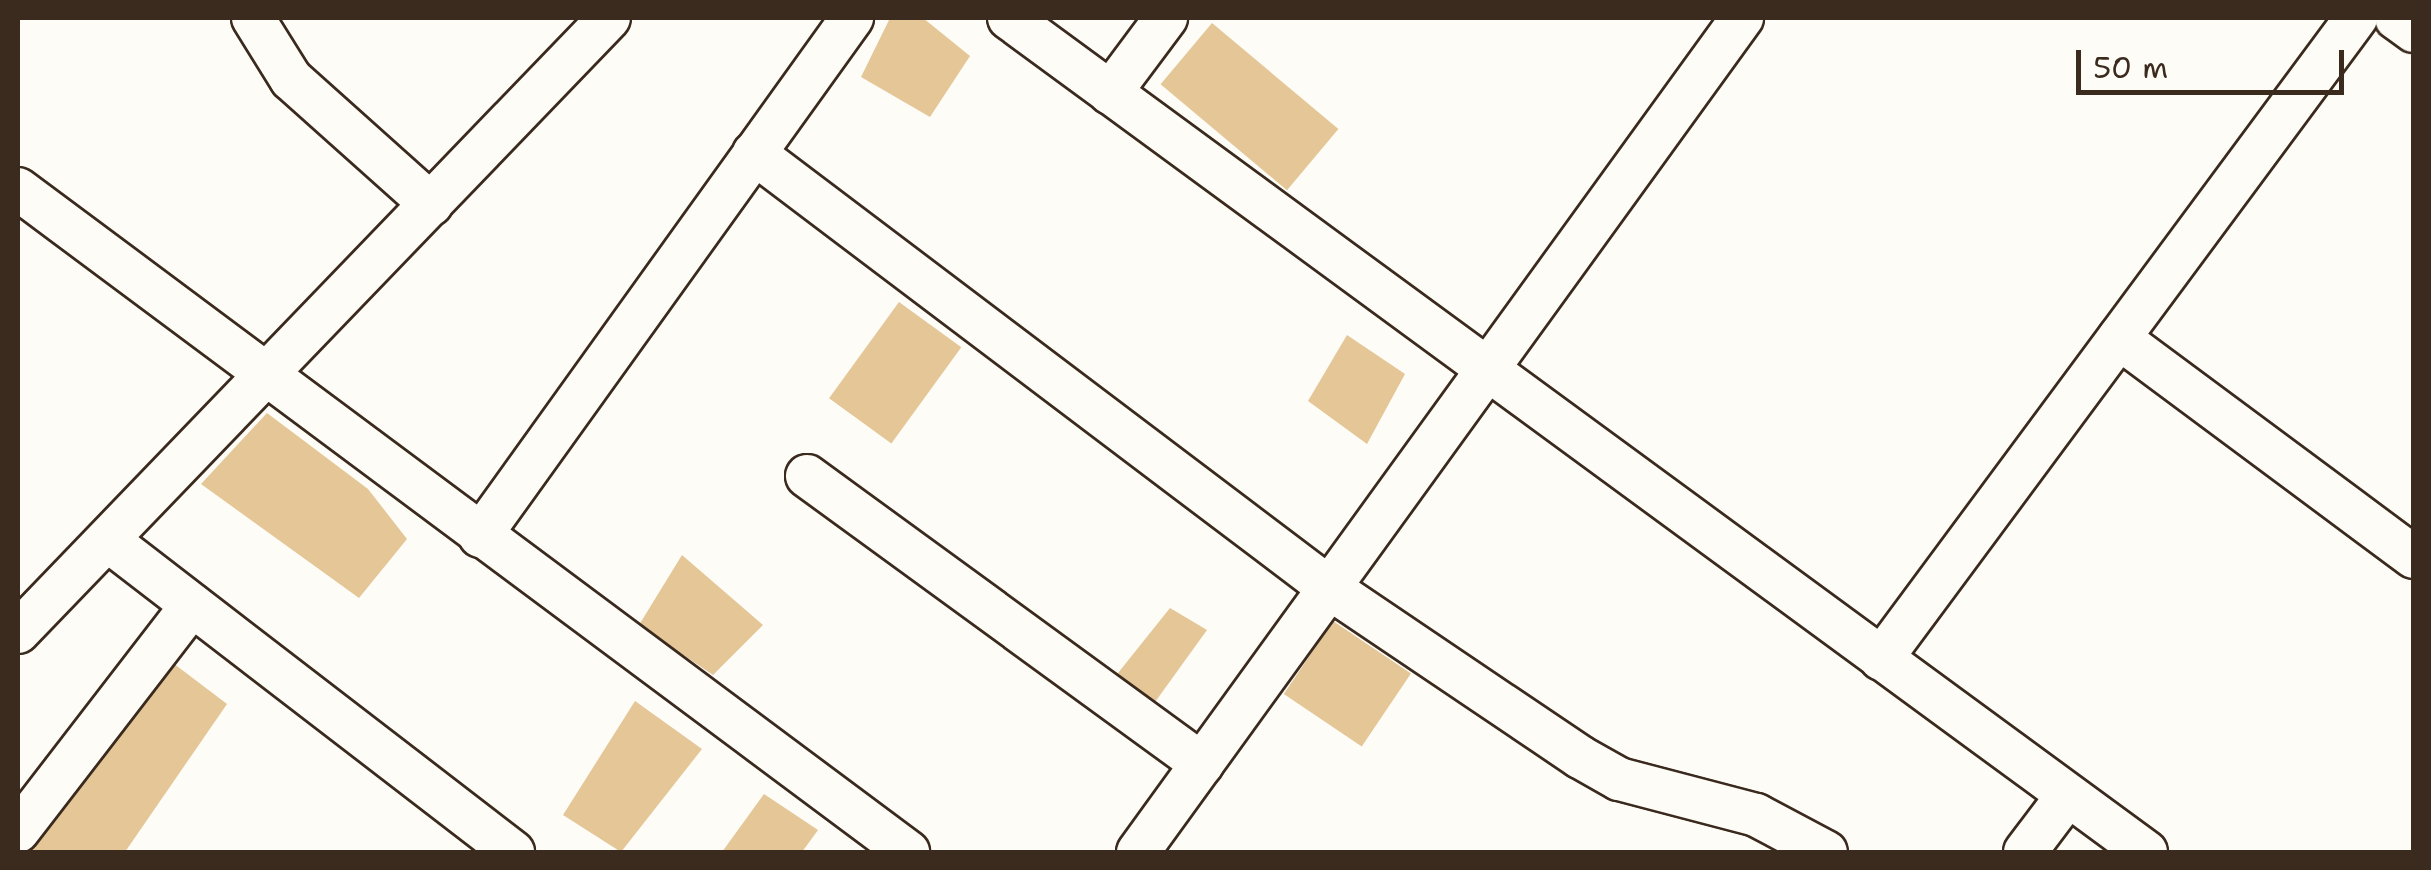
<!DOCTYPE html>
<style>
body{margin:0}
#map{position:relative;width:2431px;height:870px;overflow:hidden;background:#fdfcf7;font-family:"Shantell Sans",sans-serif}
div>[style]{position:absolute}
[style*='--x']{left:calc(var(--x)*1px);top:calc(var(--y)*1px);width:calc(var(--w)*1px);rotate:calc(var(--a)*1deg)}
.building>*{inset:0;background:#e4c697;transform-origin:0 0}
.roads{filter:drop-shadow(2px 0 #3b2a1e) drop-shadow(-2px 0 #3b2a1e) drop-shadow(0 2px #3b2a1e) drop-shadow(0 -2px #3b2a1e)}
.minor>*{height:42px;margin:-21px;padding:0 21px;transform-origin:21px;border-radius:21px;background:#fdfcf7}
span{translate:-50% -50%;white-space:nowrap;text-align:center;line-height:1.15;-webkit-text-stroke:8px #fdfcf7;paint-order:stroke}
.frame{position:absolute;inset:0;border:20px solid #3b2a1e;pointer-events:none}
.scale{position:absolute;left:2076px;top:50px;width:268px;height:45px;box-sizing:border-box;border:5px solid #3b2a1e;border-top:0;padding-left:12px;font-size:30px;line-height:35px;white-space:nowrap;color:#3b2a1e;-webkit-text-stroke:8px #fdfcf7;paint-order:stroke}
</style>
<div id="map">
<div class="building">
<div style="clip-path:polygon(890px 18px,923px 18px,970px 56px,930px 117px,861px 77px)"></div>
<div style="left:1212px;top:23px;width:165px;height:80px;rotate:40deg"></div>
<div style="left:899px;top:302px;width:77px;height:119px;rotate:36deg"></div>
<div style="clip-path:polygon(1347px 335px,1405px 374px,1367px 444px,1308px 401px)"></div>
<div style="clip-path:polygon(267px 413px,368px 489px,407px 539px,359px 598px,201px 484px)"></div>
<div style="clip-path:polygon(682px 555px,763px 625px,713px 675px,639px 625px)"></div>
<div style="clip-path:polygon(1170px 608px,1207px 630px,1150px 709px,1110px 683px)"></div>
<div style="left:1333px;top:621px;width:94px;height:88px;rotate:34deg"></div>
<div style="clip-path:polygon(165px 657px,227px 704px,125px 852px,21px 852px)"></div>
<div style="clip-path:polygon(635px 701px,702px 749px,621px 852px,563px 815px)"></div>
<div style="clip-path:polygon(764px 794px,818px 830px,802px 852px,722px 852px)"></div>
</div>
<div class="roads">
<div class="minor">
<div style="--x:253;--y:18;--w:72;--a:58.1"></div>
<div style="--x:291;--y:79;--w:188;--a:41.8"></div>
<div style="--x:1009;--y:18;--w:1410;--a:36.26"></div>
<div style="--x:2396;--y:18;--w:22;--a:36"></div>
<div style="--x:1110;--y:93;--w:94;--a:-53.3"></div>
<div style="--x:754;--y:153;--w:720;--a:37.09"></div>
<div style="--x:1328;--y:587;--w:304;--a:34"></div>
<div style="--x:1580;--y:757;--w:45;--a:29.4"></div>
<div style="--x:1619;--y:779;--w:142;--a:14.7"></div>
<div style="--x:1756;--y:815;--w:79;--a:27.9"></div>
<div style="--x:18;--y:189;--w:1110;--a:36.68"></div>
<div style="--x:2119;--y:338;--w:367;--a:36.6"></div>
<div style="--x:807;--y:476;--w:489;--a:36.1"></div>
<div style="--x:480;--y:536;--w:638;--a:-54.32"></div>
<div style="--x:109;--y:541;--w:510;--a:37.59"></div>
<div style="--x:18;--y:632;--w:852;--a:-46.09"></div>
<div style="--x:1881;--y:659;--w:798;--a:-53.46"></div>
<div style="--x:18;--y:831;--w:285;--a:-52.4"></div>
<div style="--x:1138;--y:852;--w:1030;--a:-54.09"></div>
<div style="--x:2025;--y:852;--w:71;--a:-53"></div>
</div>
</div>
<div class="frame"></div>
<div class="scale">50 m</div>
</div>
